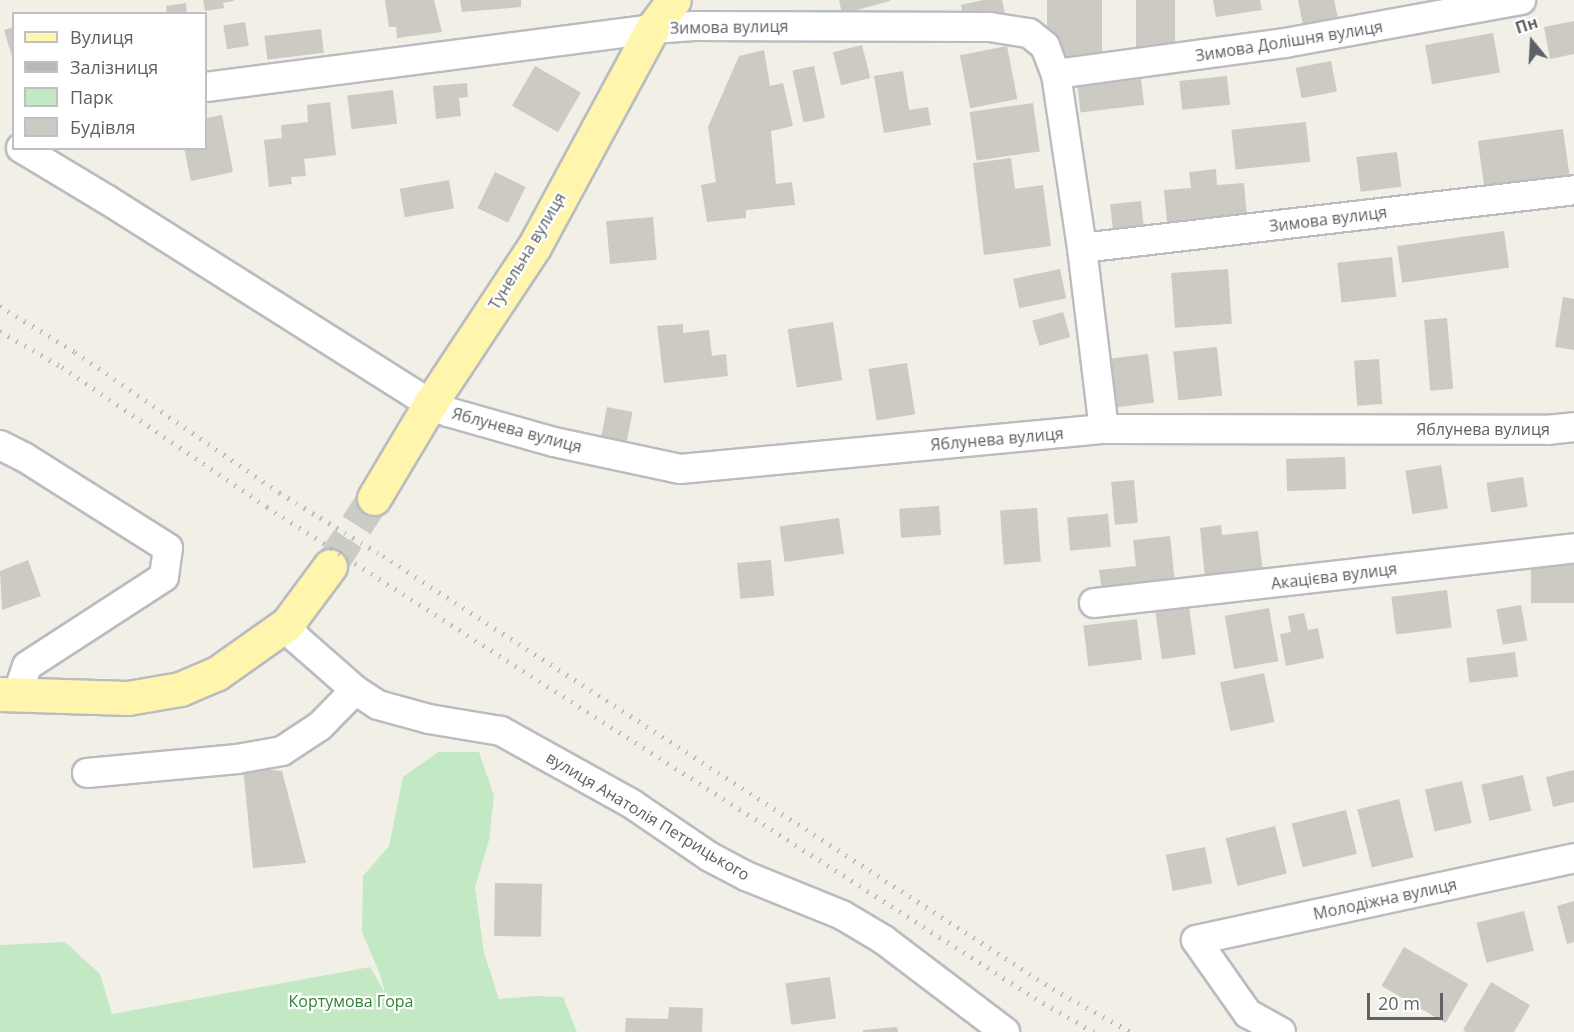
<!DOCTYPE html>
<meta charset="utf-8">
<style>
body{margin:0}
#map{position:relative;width:1574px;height:1032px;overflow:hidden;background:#f1efe6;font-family:"Open Sans",sans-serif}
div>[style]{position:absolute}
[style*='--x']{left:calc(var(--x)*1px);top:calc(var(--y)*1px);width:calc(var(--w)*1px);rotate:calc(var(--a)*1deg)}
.green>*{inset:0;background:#c2e9c3}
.building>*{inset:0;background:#cccac3;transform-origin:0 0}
.major-tunnel>*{height:33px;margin-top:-16.5px;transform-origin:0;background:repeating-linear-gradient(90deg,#ccccc6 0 33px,transparent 0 49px)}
.roads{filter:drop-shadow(2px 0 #b9bcc0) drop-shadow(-2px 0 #b9bcc0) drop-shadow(0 2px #b9bcc0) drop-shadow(0 -2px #b9bcc0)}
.minor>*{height:28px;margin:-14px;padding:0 14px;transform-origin:14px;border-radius:14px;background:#fff}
.major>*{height:33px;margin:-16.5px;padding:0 16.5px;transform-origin:16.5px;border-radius:16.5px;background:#fff5ad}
.rail>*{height:4.5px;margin-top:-2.25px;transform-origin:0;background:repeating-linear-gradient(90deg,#b7b8b8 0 1.5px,transparent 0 9.5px)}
span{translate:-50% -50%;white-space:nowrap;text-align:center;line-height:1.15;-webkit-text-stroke:4.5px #fff;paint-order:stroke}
.street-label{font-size:16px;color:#5e6267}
.park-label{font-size:16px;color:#308337}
.legend{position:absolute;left:12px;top:12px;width:195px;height:138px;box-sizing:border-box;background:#fff;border:2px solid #bfc0c2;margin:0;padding:8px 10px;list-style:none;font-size:18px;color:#5e6267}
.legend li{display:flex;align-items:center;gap:12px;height:30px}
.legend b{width:30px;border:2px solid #bfc0c2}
.north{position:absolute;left:1502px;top:12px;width:60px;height:60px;-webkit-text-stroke:4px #fff;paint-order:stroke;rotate:342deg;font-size:16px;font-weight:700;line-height:24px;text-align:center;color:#5e6267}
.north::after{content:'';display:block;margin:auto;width:21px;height:27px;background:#5e6267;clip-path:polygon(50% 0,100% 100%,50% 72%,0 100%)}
.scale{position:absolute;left:1367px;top:993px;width:76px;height:27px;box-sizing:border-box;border:3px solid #5e6267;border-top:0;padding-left:8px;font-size:18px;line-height:21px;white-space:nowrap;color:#5e6267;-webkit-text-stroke:4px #fff;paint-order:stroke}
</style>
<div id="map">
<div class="green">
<div style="clip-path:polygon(438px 752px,479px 752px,494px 796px,489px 840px,475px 887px,484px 953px,499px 999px,536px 996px,563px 997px,577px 1032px,0 1032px,0 945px,65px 942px,100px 974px,112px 1014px,370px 967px,385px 993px,380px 974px,362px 932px,363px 876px,389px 846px,403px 777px)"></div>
</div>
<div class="building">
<div style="clip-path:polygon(203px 0,234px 0,234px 1px,223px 3px,224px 8px,205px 11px)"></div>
<div style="clip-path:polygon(385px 0,434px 0,442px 32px,397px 38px,396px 27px,389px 27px)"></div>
<div style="clip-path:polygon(460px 0,521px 0,521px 7px,462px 12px)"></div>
<div style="clip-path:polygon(839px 0,890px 0,890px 1px,842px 14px)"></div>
<div style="clip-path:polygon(983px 0,1002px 0,1005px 13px,964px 21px,961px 5px)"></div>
<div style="left:1047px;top:0;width:55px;height:63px"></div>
<div style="left:1136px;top:0;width:39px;height:48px"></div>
<div style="clip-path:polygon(1213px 0,1260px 0,1262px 10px,1216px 17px)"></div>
<div style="clip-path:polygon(1298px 0,1334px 0,1339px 22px,1304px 30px)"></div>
<div style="clip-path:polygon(186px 3px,187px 14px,167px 14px,166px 6px)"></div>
<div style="clip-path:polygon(1574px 21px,1574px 54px,1550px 59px,1544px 27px)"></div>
<div style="left:245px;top:22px;width:24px;height:22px;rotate:81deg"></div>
<div style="clip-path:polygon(14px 27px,14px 59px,13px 60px,4px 30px)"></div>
<div style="left:321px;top:29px;width:24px;height:57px;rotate:83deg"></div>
<div style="left:1493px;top:33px;width:40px;height:69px;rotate:80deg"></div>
<div style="left:862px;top:45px;width:34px;height:30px;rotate:76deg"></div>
<div style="left:1007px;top:46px;width:54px;height:48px;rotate:79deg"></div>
<div style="clip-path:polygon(764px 50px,770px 86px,783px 83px,793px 126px,771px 131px,776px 184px,792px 182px,795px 205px,746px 210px,746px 218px,707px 222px,701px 185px,716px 182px,708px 127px,739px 56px)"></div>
<div style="left:1331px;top:61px;width:31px;height:36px;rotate:79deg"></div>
<div style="left:535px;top:66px;width:53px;height:46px;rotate:30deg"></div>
<div style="left:814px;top:66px;width:53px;height:22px;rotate:78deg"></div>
<div style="clip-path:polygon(903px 71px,909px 110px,928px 107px,931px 125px,884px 133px,874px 76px)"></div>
<div style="left:1227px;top:76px;width:29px;height:48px;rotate:84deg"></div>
<div style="left:1141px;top:79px;width:26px;height:64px;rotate:83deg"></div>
<div style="clip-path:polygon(467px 83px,468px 97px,459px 98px,461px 116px,436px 119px,433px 86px)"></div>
<div style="left:393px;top:90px;width:34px;height:46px;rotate:83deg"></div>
<div style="clip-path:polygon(330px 102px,336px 155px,304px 159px,306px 176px,291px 177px,292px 184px,269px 187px,264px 140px,282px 138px,281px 125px,308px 122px,307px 105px)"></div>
<div style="left:1033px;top:103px;width:49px;height:64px;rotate:82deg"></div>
<div style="clip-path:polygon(222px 115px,233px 172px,191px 181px,184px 148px,206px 148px,206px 118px)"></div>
<div style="left:1306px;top:122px;width:40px;height:75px;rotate:84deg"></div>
<div style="left:1563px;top:129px;width:51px;height:86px;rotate:82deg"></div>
<div style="left:1397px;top:152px;width:35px;height:41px;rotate:83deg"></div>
<div style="clip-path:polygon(1011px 158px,1015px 189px,1043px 185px,1051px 246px,984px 255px,973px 163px)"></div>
<div style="clip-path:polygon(1216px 169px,1217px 185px,1244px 183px,1247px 217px,1167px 224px,1164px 190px,1191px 188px,1189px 172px)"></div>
<div style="left:495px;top:172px;width:34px;height:40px;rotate:26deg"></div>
<div style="left:449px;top:180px;width:29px;height:50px;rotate:80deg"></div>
<div style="left:1141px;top:201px;width:28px;height:31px;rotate:84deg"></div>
<div style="left:653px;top:217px;width:43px;height:47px;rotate:85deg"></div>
<div style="left:1504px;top:231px;width:37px;height:108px;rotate:82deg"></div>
<div style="left:1392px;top:257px;width:40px;height:55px;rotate:84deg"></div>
<div style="left:1060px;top:269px;width:30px;height:48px;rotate:78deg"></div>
<div style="left:1228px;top:269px;width:55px;height:57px;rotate:86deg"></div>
<div style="clip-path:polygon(1563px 297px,1574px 299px,1574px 350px,1555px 347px)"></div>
<div style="left:1063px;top:312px;width:26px;height:32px;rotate:74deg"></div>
<div style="left:1447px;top:318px;width:71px;height:23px;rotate:85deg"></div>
<div style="left:833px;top:322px;width:59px;height:46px;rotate:81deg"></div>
<div style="clip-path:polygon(683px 324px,683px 333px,709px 330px,712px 356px,726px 354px,728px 376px,664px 383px,657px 326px)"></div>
<div style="left:1217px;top:347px;width:49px;height:44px;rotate:84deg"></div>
<div style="left:1148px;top:354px;width:49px;height:44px;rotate:83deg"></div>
<div style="left:1379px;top:359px;width:45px;height:25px;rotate:86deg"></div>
<div style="left:907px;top:363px;width:52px;height:39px;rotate:81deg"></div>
<div style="left:607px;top:407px;width:26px;height:32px;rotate:11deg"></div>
<div style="left:1345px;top:457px;width:32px;height:59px;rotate:88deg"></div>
<div style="left:1441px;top:465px;width:44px;height:36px;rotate:81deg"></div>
<div style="left:1523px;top:477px;width:30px;height:37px;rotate:81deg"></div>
<div style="left:1134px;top:480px;width:43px;height:23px;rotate:85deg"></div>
<div style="left:939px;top:506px;width:29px;height:40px;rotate:86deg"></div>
<div style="left:1037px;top:508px;width:54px;height:37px;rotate:86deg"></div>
<div style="left:1108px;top:514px;width:33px;height:41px;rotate:85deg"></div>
<div style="left:839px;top:518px;width:36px;height:60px;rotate:82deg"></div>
<div style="clip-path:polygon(1221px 525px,1222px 535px,1258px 531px,1263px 572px,1205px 578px,1200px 528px)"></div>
<div style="clip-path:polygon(1170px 536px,1175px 583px,1102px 591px,1099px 570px,1136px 566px,1133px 540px)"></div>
<div style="clip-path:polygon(28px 560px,41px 596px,2px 610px,0 571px)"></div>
<div style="left:771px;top:560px;width:36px;height:34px;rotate:85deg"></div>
<div style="left:1574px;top:564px;width:39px;height:43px;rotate:90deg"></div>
<div style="left:1447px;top:590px;width:38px;height:56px;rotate:83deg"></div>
<div style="left:1521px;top:605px;width:36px;height:25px;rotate:80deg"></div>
<div style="left:1189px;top:607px;width:48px;height:34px;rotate:82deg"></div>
<div style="left:1269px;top:608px;width:54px;height:45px;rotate:80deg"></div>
<div style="clip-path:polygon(1304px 613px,1308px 630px,1318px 628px,1324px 658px,1286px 666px,1280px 634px,1291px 632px,1288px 616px)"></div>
<div style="left:1137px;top:619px;width:41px;height:54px;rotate:83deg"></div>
<div style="left:1515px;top:652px;width:25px;height:49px;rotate:83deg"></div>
<div style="left:1264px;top:673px;width:50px;height:45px;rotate:78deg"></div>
<div style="clip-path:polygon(243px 767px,282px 771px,306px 863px,253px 868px)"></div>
<div style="clip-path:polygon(1574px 770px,1574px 802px,1553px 807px,1546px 777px)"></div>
<div style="left:1523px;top:775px;width:37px;height:43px;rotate:77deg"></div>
<div style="left:1462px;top:781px;width:43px;height:38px;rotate:77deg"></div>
<div style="left:1399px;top:799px;width:60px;height:43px;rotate:76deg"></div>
<div style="left:1346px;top:810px;width:45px;height:56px;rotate:76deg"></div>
<div style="left:1275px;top:826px;width:49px;height:51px;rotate:76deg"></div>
<div style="left:1205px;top:847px;width:37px;height:40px;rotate:79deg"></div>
<div style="left:495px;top:883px;width:47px;height:53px;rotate:1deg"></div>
<div style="clip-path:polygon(1574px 901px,1574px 942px,1567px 944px,1557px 906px)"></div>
<div style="left:1524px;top:911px;width:41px;height:49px;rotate:76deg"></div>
<div style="left:1404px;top:947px;width:74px;height:45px;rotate:30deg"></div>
<div style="left:830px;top:977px;width:42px;height:45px;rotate:82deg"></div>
<div style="clip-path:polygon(1491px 982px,1530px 1005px,1514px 1032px,1466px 1032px,1463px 1030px)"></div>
<div style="clip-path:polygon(669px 1007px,703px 1008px,702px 1032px,625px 1032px,626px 1018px,668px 1019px)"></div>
<div style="clip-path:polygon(897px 1027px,898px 1032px,863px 1032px,863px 1030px)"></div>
</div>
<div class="major-tunnel">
<div style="--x:330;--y:566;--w:81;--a:-57.1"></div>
</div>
<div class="roads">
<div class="minor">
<div style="--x:1056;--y:74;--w:231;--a:-7.7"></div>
<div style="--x:1285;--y:43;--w:240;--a:-10.3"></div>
<div style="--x:206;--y:87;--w:450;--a:-7.4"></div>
<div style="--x:652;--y:29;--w:42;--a:-4.1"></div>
<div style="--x:694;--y:26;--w:296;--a:0.2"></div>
<div style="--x:990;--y:27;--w:39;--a:9"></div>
<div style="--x:1029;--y:33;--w:21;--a:39"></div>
<div style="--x:1045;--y:46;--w:30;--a:69"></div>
<div style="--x:1056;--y:74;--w:176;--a:81.5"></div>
<div style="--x:1082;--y:248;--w:182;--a:83.1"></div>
<div style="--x:21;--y:148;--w:99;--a:31"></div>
<div style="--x:106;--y:199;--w:383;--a:32.3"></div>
<div style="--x:430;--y:404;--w:20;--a:24"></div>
<div style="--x:448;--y:412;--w:110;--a:15.8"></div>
<div style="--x:554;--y:442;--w:129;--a:12.1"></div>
<div style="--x:680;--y:469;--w:426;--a:-5.4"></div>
<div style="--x:1104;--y:429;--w:443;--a:0.1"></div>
<div style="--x:1547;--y:430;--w:27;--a:-6"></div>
<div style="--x:1082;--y:248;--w:495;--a:-6.7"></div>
<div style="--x:0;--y:445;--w:27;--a:27"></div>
<div style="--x:24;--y:457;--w:170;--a:32.3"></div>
<div style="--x:168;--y:548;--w:29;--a:98"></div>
<div style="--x:164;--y:577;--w:163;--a:147"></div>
<div style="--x:27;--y:666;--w:31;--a:109"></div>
<div style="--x:1094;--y:603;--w:483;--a:-6.5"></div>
<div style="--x:287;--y:624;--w:18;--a:56"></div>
<div style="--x:297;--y:639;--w:77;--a:41.3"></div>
<div style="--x:355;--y:690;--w:27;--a:33"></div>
<div style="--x:378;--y:705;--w:53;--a:15.4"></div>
<div style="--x:429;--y:719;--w:73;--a:9.5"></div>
<div style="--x:501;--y:731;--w:150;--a:29.1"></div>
<div style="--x:632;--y:804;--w:94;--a:34.2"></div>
<div style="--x:710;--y:857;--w:41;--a:27.8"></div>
<div style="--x:746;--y:876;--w:104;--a:22.1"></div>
<div style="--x:842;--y:915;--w:49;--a:30.8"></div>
<div style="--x:884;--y:940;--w:152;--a:37.2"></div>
<div style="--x:87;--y:773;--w:151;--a:-5.3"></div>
<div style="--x:237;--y:759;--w:46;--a:-10.1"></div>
<div style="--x:282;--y:751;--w:45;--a:-33.3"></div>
<div style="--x:320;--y:726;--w:50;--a:-45.8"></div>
<div style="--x:1281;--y:1032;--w:38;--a:-151"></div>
<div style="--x:1248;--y:1014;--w:90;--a:-125.1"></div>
<div style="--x:1196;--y:940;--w:387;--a:-12.2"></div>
</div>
<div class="major">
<div style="--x:374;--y:498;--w:109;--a:-59.2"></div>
<div style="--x:430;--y:404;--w:188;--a:-56.5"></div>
<div style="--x:534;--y:247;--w:248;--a:-61.6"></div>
<div style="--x:652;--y:29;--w:36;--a:-53"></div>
<div style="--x:0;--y:694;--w:128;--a:1.8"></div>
<div style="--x:128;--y:698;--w:53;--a:-9.8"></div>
<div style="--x:180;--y:689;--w:39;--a:-23"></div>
<div style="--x:216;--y:674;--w:87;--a:-35.2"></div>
<div style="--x:287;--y:624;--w:72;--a:-53.4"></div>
</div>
</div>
<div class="rail">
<div style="--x:0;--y:306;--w:88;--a:31.5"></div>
<div style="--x:75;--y:352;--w:249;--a:34.5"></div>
<div style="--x:280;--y:493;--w:121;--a:31.5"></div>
<div style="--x:383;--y:556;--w:798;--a:32.87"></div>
<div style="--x:1053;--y:989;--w:89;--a:28.9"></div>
<div style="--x:0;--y:331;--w:72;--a:30.1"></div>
<div style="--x:62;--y:367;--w:248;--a:34.3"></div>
<div style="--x:267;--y:507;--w:912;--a:32.59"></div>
<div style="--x:1035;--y:998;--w:68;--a:30"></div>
</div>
<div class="street-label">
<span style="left:729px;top:27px;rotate:-1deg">Зимова вулиця</span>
<span style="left:1289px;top:41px;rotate:-9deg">Зимова Долішня вулиця</span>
<span style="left:1328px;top:219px;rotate:-7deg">Зимова вулиця</span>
<span style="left:527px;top:251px;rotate:-59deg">Тунельна вулиця</span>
<span style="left:1483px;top:429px">Яблунева вулиця</span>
<span style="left:517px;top:430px;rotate:15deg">Яблунева вулиця</span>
<span style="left:997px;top:439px;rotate:-5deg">Яблунева вулиця</span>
<span style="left:1334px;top:576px;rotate:-7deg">Акацієва вулиця</span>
<span style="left:648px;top:816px;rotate:31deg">вулиця Анатолія Петрицького</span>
<span style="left:1385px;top:899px;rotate:-12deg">Молодіжна вулиця</span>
</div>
<div class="park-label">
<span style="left:351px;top:1001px">Кортумова Гора</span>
</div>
<ul class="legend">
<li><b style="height:8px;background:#fff5ad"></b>Вулиця</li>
<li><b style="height:8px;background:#b7b8b8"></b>Залізниця</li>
<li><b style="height:16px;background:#c2e9c3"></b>Парк</li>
<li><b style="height:16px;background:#cccac3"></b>Будівля</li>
</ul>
<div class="north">Пн</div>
<div class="scale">20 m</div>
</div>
